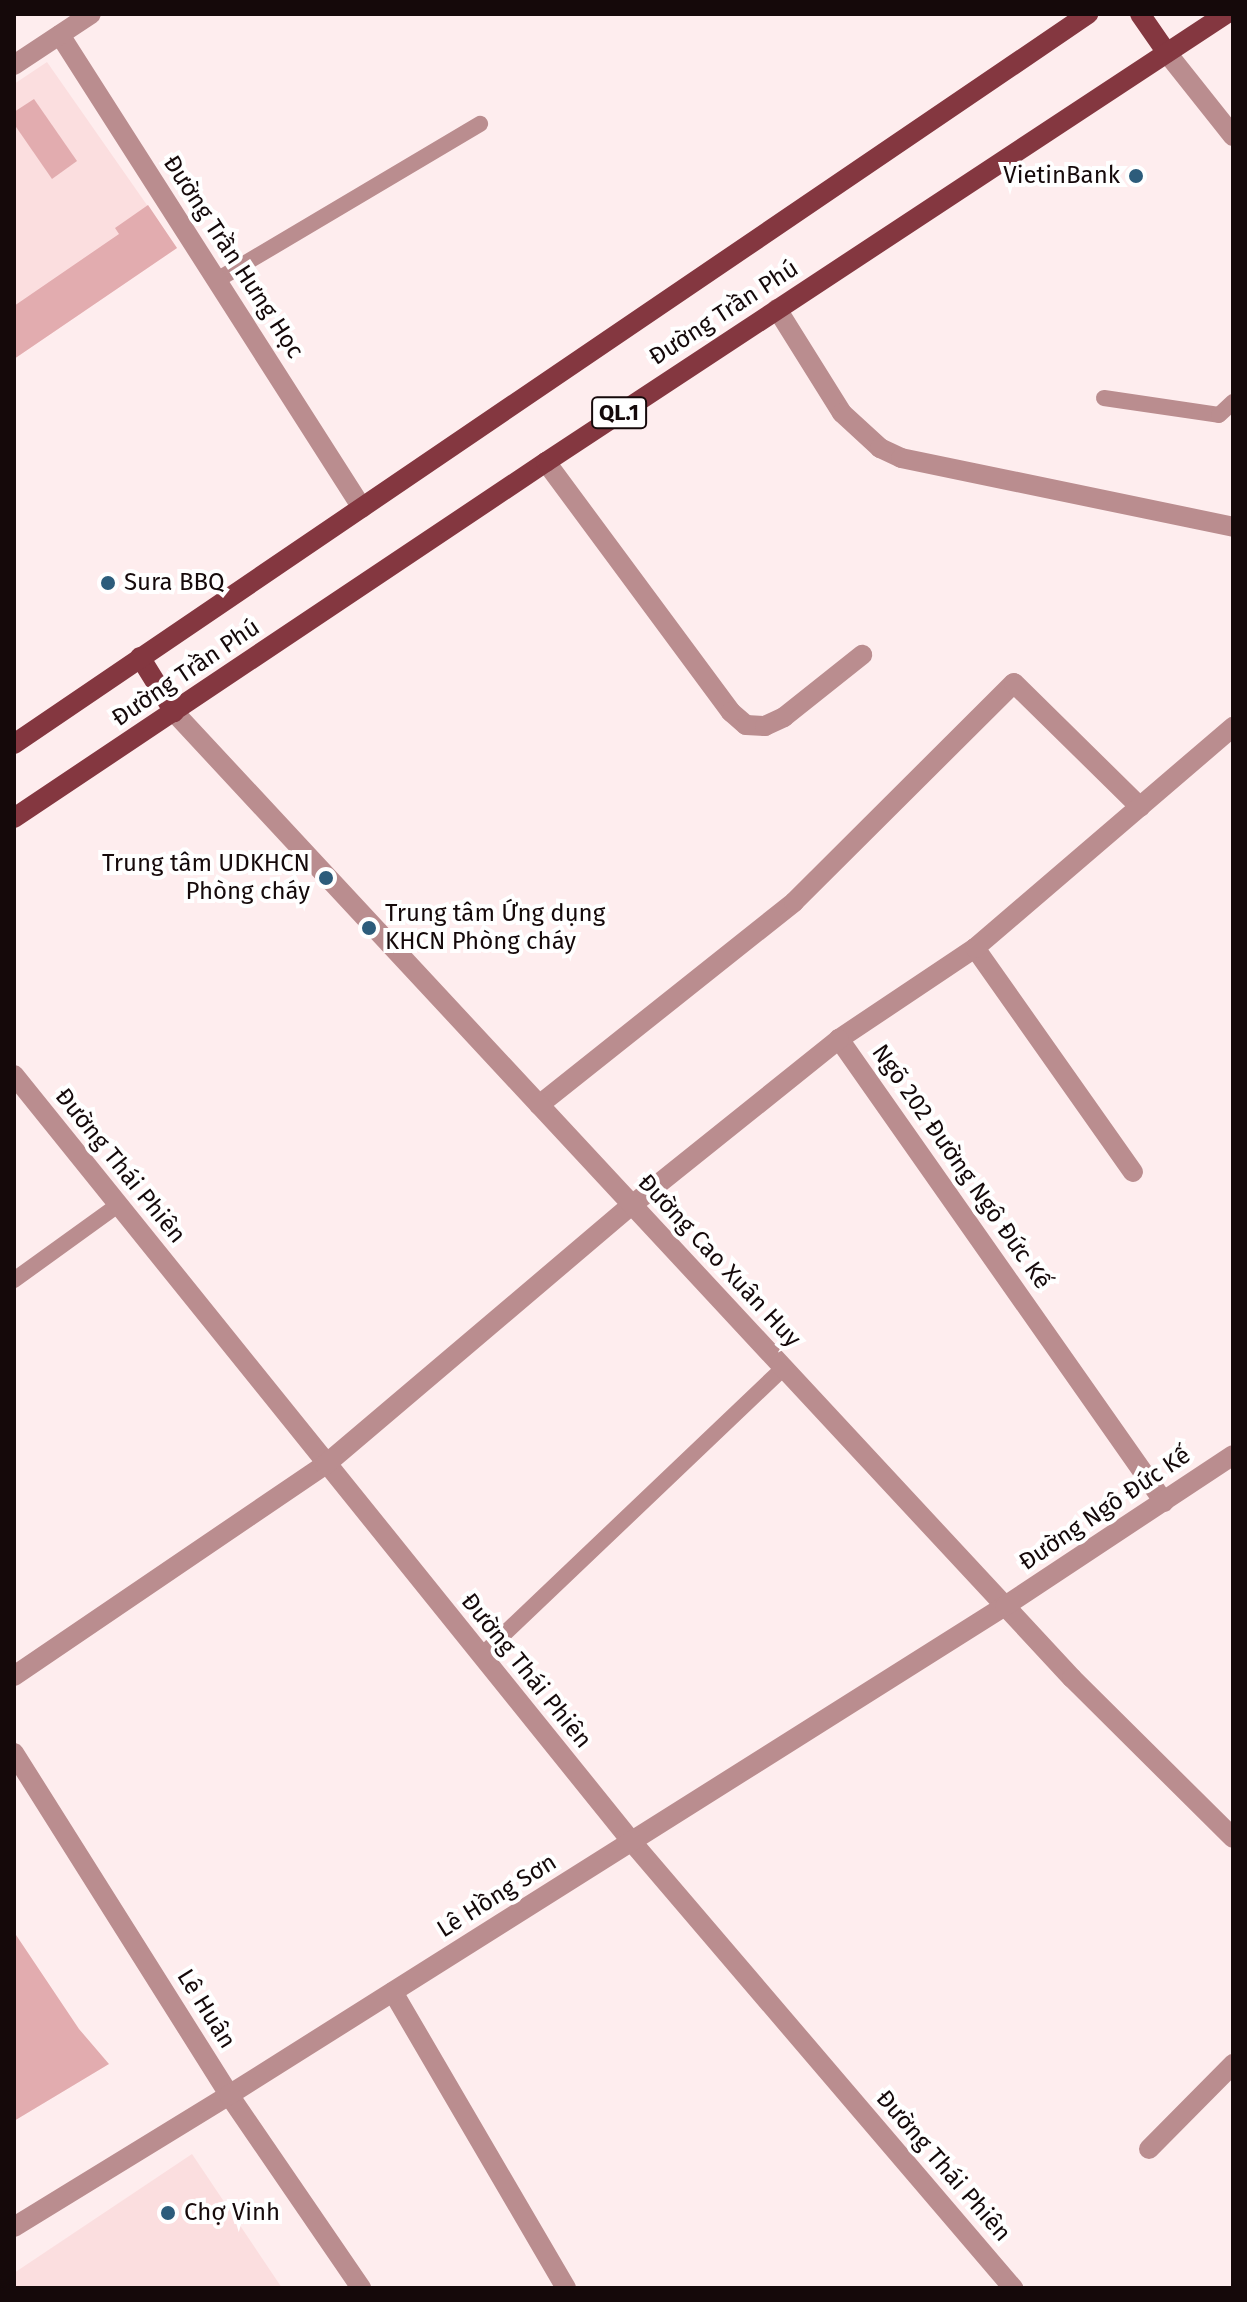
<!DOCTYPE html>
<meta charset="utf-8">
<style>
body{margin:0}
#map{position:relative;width:1247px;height:2302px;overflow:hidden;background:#feedee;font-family:"Fira Sans",sans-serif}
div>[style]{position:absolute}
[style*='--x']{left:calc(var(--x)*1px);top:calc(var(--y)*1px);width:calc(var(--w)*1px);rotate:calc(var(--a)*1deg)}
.built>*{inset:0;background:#fbdedf}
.building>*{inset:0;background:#e2acaf}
.service>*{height:16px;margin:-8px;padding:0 8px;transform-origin:8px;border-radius:8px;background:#ba8d8f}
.minor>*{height:20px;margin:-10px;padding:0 10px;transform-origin:10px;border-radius:10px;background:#ba8d8f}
.tertiary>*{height:20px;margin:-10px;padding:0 10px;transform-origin:10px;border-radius:10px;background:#ba8d8f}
.primary>*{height:20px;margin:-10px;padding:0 10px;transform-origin:10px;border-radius:10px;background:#843740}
.dots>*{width:22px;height:22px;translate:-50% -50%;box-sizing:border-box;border:4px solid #fff;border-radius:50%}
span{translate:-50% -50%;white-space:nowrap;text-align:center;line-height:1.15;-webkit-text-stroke:8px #fff;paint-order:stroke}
.shield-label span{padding:2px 6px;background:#fff;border:2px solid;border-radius:6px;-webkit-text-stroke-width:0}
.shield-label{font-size:22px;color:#15090a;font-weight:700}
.poi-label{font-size:24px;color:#15090a}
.right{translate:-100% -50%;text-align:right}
.left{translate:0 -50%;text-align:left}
.street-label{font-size:24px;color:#15090a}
.frame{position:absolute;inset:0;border:16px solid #15090a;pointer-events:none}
</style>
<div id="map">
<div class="built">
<div style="clip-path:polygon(47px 62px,177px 248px,14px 359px,14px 84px)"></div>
<div style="clip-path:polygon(192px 2154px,282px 2288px,14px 2288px,14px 2273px)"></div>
</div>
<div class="building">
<div style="clip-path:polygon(34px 99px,77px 161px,52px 179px,14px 124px,14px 112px)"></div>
<div style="clip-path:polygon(148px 205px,177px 248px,14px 359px,14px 306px,119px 234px,115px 228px)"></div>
<div style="clip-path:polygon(14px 1932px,79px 2029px,109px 2064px,14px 2121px)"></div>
</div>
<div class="service">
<div style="--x:217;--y:280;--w:306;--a:-30.7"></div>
<div style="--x:1104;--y:398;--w:116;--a:8.4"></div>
<div style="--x:1219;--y:415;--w:19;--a:-43"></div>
<div style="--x:14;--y:1280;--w:128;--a:-35.8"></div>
<div style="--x:481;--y:1656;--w:417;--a:-43.6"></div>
</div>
<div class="minor">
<div style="--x:60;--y:35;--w:561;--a:57.44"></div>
<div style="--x:1167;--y:53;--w:106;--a:51.5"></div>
<div style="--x:777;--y:309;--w:123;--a:58"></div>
<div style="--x:842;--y:413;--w:52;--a:42.6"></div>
<div style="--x:880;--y:448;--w:23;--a:25"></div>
<div style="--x:901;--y:458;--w:339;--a:11.7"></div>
<div style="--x:546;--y:462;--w:311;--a:53.5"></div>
<div style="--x:731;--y:712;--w:20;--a:41"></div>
<div style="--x:746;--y:725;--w:19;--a:3"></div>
<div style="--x:765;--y:726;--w:21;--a:-25"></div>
<div style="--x:784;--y:717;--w:100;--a:-38.5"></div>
<div style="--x:975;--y:948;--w:274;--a:54.8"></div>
<div style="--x:14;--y:1075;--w:985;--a:51.14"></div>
<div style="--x:632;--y:1842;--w:587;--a:49.49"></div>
<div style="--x:539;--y:1105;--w:326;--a:-38.5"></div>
<div style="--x:794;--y:902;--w:310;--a:-44.9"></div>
<div style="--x:1014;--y:683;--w:177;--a:44.5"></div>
<div style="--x:1164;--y:1502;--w:566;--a:-125.07"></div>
<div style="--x:839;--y:1039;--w:164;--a:-33.8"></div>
<div style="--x:975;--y:948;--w:340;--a:-40.6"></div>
<div style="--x:14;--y:1676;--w:376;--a:-34.2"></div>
<div style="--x:325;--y:1465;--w:402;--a:-40.3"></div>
<div style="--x:632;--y:1205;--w:265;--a:-38.7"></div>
<div style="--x:14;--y:1753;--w:404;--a:57.8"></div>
<div style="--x:229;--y:2095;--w:234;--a:55.6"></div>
<div style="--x:393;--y:1992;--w:343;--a:59.7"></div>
<div style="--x:1149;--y:2149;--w:120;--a:-45.3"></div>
</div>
<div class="tertiary">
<div style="--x:14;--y:65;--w:92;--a:-33.5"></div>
<div style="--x:174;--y:712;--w:1319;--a:47.09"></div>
<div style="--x:1072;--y:1678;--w:227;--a:44.8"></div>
<div style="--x:14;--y:2227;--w:252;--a:-31.5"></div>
<div style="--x:229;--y:2095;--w:917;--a:-32.22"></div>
<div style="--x:1005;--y:1606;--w:273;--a:-33.5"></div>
</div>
<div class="primary">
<div style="--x:1140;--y:14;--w:47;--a:55.3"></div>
<div style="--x:140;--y:657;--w:65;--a:58.3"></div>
<div style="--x:14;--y:744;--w:1299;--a:-34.2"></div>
<div style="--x:14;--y:818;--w:640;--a:-33.79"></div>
<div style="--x:546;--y:462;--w:814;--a:-33.38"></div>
</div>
<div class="dots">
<div style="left:1136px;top:176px;background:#2d5c7b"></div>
<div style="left:108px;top:583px;background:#2d5c7b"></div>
<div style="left:326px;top:878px;background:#2d5c7b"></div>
<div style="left:369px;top:928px;background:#2d5c7b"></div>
<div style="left:168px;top:2213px;background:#2d5c7b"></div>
</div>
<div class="shield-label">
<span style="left:619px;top:413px">QL.1</span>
</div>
<div class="poi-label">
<span class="right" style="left:1120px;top:176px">VietinBank</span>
<span class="left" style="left:124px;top:583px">Sura BBQ</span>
<span class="right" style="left:310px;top:878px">Trung tâm UDKHCN<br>Phòng cháy</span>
<span class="left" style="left:385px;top:928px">Trung tâm Ứng dụng<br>KHCN Phòng cháy</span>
<span class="left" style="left:184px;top:2213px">Chợ Vinh</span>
</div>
<div class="street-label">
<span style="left:233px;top:257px;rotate:57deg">Đường Trần Hưng Học</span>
<span style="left:724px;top:313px;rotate:-33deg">Đường Trần Phú</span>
<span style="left:186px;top:673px;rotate:-34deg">Đường Trần Phú</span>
<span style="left:120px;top:1166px;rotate:51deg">Đường Thái Phiên</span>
<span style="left:961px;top:1167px;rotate:55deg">Ngõ 202 Đường Ngô Đức Kế</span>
<span style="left:719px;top:1261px;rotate:47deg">Đường Cao Xuân Huy</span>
<span style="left:1105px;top:1509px;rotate:-34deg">Đường Ngô Đức Kế</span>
<span style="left:526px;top:1671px;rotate:51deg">Đường Thái Phiên</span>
<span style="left:497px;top:1896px;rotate:-32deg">Lê Hồng Sơn</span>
<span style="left:206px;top:2009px;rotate:58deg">Lê Huân</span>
<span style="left:943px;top:2166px;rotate:49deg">Đường Thái Phiên</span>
</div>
<div class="frame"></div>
</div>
